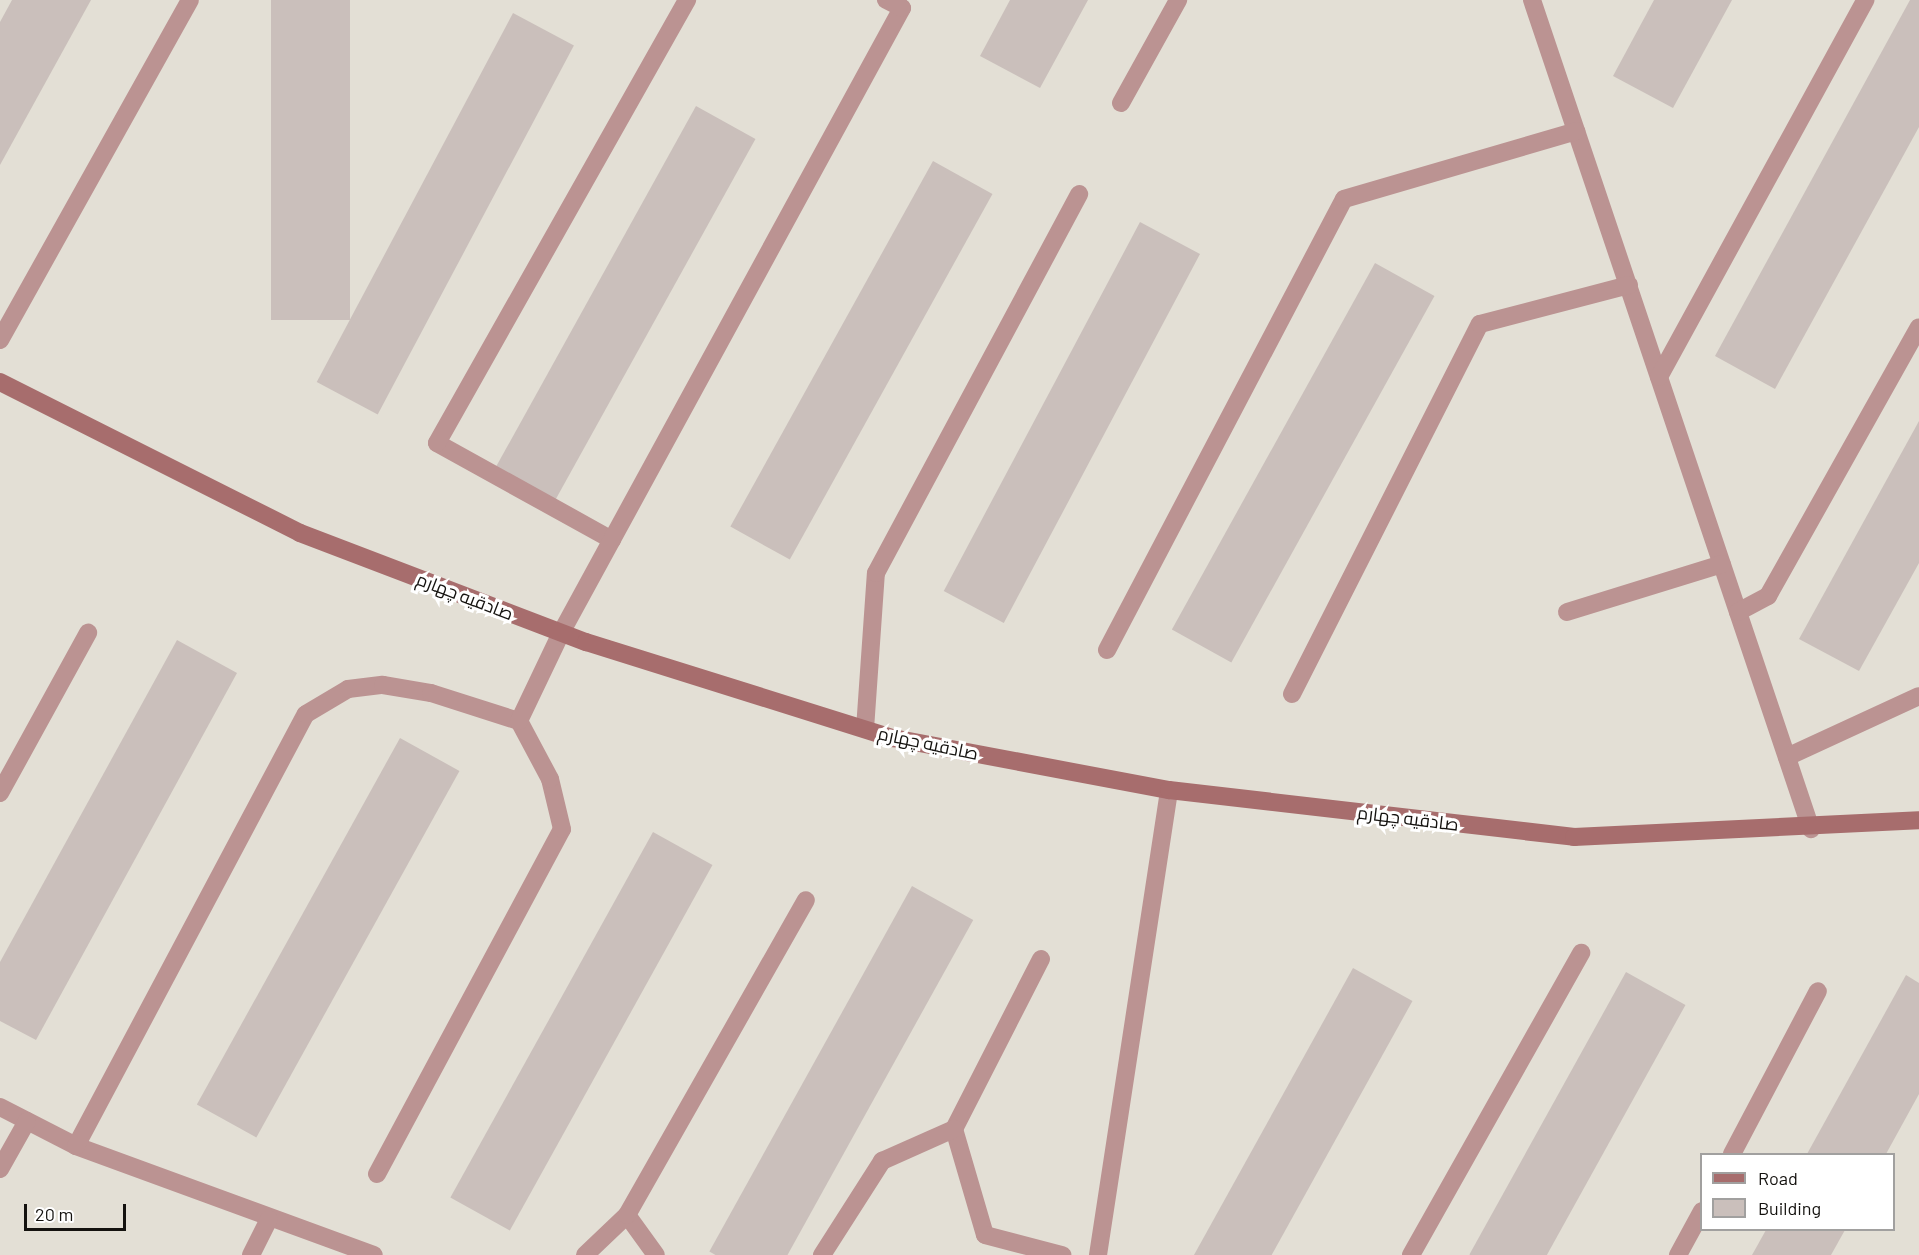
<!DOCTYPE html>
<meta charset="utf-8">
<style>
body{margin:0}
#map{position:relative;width:1919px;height:1255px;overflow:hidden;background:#e3dfd5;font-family:Barlow,Cairo,sans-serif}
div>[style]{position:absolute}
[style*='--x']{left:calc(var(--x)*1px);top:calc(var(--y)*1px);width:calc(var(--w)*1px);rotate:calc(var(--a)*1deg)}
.building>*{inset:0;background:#cabfbb;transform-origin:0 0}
.street>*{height:18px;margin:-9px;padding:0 9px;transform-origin:9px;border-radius:9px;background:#bb9392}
.secondary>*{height:18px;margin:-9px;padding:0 9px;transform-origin:9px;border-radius:9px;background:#a76d6d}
span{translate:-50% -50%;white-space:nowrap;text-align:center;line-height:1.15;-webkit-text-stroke:6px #fff;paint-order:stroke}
.street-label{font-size:18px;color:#14120f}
.legend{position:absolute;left:1700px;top:1153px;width:195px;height:78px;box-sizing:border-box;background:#fff;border:2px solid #a1a09f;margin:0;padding:8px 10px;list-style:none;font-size:18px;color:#14120f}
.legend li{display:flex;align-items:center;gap:12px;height:30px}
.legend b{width:30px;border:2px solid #a1a09f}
.scale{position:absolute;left:24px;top:1204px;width:102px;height:27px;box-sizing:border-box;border:3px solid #14120f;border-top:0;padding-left:8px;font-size:18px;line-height:21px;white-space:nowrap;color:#14120f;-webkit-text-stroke:4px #fff;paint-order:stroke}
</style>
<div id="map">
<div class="building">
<div style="clip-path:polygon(12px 0,91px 0,0 165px,0 22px)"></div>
<div style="left:271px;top:0;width:79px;height:320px"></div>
<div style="clip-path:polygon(1010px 0,1088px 0,1040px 88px,980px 56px)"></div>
<div style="clip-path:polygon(1654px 0,1732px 0,1673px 108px,1613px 76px)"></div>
<div style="clip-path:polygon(1910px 0,1919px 0,1919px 127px,1775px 389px,1715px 356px)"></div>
<div style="left:513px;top:13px;width:69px;height:418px;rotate:28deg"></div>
<div style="left:696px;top:106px;width:68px;height:418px;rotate:29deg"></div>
<div style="left:933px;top:161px;width:68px;height:418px;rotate:29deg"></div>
<div style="left:1140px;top:222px;width:68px;height:418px;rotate:28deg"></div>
<div style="left:1375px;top:263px;width:68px;height:419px;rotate:29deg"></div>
<div style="clip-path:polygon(1919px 421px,1919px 563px,1859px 671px,1799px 639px)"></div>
<div style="clip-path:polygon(177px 640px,237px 673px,36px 1040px,0 1021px,0 962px)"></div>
<div style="left:400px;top:738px;width:68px;height:419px;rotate:29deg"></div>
<div style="left:653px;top:832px;width:68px;height:418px;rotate:29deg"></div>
<div style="left:912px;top:886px;width:70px;height:418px;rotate:29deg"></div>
<div style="left:1353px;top:968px;width:68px;height:328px;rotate:29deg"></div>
<div style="left:1626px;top:972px;width:68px;height:323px;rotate:29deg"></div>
<div style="clip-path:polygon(1906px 975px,1919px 983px,1919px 1094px,1886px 1154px,1807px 1154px)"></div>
<div style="clip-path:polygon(1766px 1230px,1845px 1230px,1831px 1255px,1752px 1255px)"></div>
</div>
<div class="street">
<div style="--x:1532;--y:0;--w:875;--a:71.4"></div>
<div style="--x:1121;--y:103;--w:118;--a:-61"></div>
<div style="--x:0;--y:340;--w:389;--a:-60.8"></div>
<div style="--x:1659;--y:377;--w:430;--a:-61.3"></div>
<div style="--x:612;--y:540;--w:200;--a:-151"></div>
<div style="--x:437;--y:443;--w:509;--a:-60.56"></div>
<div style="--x:1567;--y:612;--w:162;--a:-17.2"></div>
<div style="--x:1738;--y:612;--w:34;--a:-28"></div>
<div style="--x:1768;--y:596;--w:308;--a:-60.7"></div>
<div style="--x:1107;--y:650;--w:509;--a:-62.28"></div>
<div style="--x:1344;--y:199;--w:242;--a:-16.3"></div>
<div style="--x:1292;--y:694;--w:415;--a:-63.1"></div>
<div style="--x:1480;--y:324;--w:154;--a:-14.7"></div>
<div style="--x:865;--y:729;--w:156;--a:-86"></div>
<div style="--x:876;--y:573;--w:430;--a:-61.8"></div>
<div style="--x:1787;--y:757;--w:145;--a:-24.8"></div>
<div style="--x:0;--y:793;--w:183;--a:-61.2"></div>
<div style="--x:1041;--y:959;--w:191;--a:117.1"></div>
<div style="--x:954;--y:1129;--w:110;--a:73.7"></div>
<div style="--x:985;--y:1235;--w:80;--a:14.6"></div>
<div style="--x:0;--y:1107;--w:85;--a:27.2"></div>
<div style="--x:76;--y:1146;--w:317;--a:20.1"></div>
<div style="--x:76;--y:1146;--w:489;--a:-62"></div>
<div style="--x:306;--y:714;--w:49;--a:-30.8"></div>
<div style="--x:348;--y:689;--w:35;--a:-7"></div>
<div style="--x:383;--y:685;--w:49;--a:9.5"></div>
<div style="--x:431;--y:693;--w:92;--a:17.7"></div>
<div style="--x:1732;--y:1154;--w:184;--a:-62.2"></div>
<div style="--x:0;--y:1169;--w:55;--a:-60.6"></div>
<div style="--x:377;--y:1174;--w:391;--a:-61.8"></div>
<div style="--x:562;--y:829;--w:51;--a:-103.5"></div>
<div style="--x:550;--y:779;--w:66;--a:-118.1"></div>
<div style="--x:519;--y:721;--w:98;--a:-64.5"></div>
<div style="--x:561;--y:633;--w:712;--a:-61.38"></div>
<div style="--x:902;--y:8;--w:18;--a:-153"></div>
<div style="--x:627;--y:1215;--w:49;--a:54.1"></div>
<div style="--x:251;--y:1255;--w:40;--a:-63.4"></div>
<div style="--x:585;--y:1255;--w:58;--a:-43.6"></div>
<div style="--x:627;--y:1215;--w:362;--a:-60.4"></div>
<div style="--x:822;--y:1255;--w:112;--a:-57.4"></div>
<div style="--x:882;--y:1161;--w:79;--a:-24"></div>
<div style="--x:1098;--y:1255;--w:470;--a:-81.3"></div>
<div style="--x:1411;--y:1255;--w:347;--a:-60.6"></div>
<div style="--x:1678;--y:1255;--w:50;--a:-61.4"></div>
</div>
<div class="secondary">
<div style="--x:0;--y:382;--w:336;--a:26.7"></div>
<div style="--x:300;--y:533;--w:306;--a:20.9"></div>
<div style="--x:586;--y:642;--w:322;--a:17.4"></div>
<div style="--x:893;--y:738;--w:281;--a:10.7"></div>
<div style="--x:1169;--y:790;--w:408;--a:6.6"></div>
<div style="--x:1574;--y:837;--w:345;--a:-2.8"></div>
</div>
<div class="street-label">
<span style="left:465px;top:596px;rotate:21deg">صادقیه چهارم</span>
<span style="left:928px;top:743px;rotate:12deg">صادقیه چهارم</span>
<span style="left:1408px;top:818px;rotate:7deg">صادقیه چهارم</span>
</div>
<ul class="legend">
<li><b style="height:8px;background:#a76d6d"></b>Road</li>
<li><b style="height:16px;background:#cabfbb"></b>Building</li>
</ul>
<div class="scale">20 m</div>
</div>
